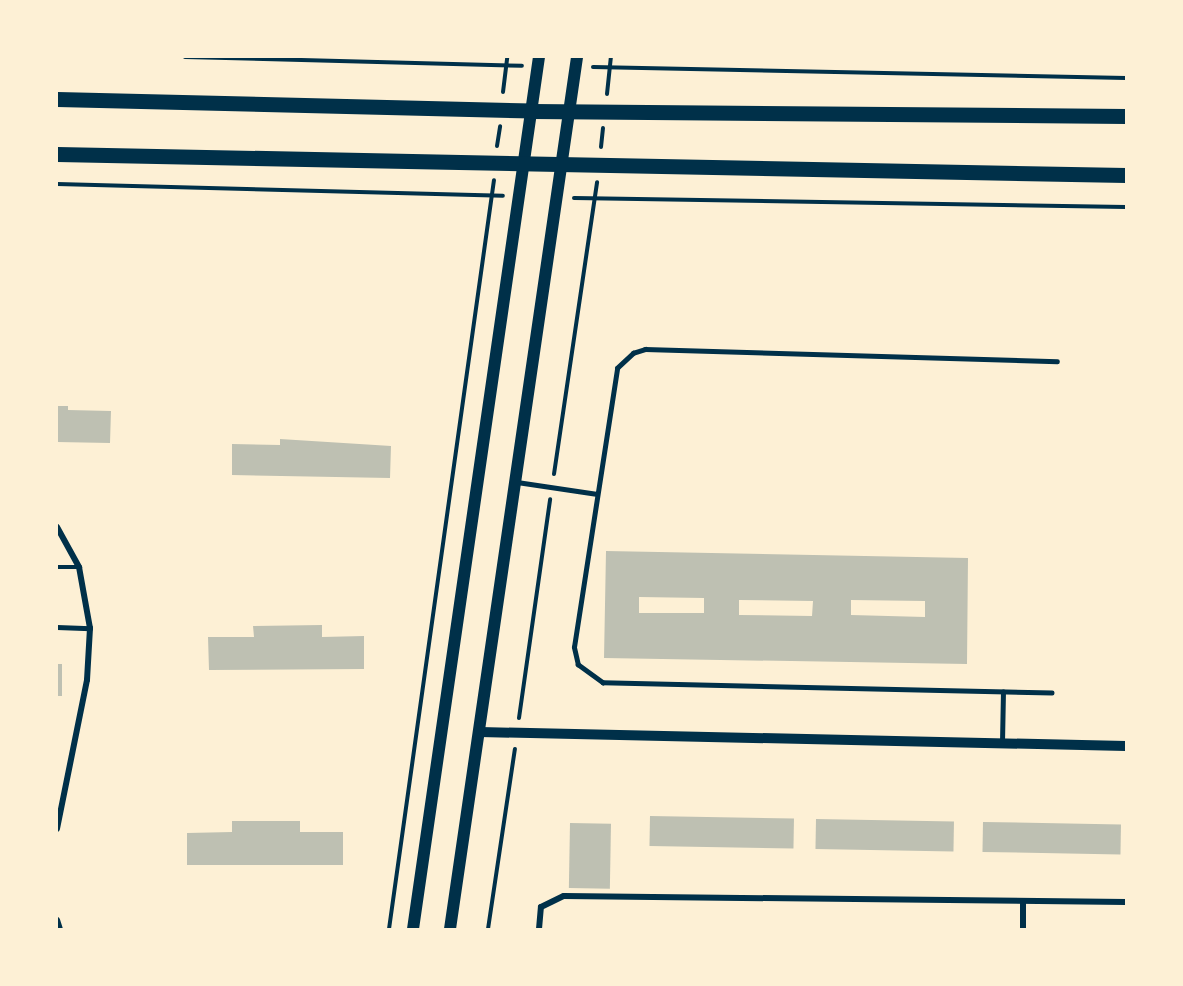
<!DOCTYPE html>
<style>
body{margin:0}
#map{position:relative;width:1183px;height:986px;overflow:hidden;background:#fdf0d5;font-family:Merriweather,serif}
div>[style]{position:absolute}
[style*='--x']{left:calc(var(--x)*1px);top:calc(var(--y)*1px);width:calc(var(--w)*1px);rotate:calc(var(--a)*1deg)}
.building>*{inset:0;background:#bec0b2;transform-origin:0 0}
.path>*{height:4px;margin:-2px;padding:0 2px;transform-origin:2px;border-radius:2px;background:#003049}
.service>*{height:4.5px;margin:-2.25px;padding:0 2.25px;transform-origin:2.25px;border-radius:2.25px;background:#003049}
.minor>*{height:6px;margin:-3px;padding:0 3px;transform-origin:3px;border-radius:3px;background:#003049}
.tertiary>*{height:10px;margin:-5px;padding:0 5px;transform-origin:5px;border-radius:5px;background:#003049}
.secondary>*{height:12px;margin:-6px;padding:0 6px;transform-origin:6px;border-radius:6px;background:#003049}
.primary>*{height:15px;margin:-7.5px;padding:0 7.5px;transform-origin:7.5px;border-radius:7.5px;background:#003049}
span{translate:-50% -50%;white-space:nowrap;text-align:center;line-height:1.15;-webkit-text-stroke:6px #fdf0d5;paint-order:stroke}
.frame{position:absolute;inset:0;border:58px solid #fdf0d5;pointer-events:none}
</style>
<div id="map">
<div class="building">
<div style="clip-path:polygon(57px 406px,68px 406px,68px 410px,111px 411px,110px 443px,57px 442px)"></div>
<div style="clip-path:polygon(280px 439px,391px 446px,390px 478px,232px 475px,232px 444px,280px 445px)"></div>
<div style="clip-path:polygon(evenodd,606px 551px,968px 558px,967px 664px,604px 658px,606px 551px,639px 597px,704px 598px,704px 613px,639px 613px,639px 597px,606px 551px,739px 600px,813px 601px,812px 616px,739px 615px,739px 600px,606px 551px,851px 600px,925px 601px,925px 617px,851px 615px,851px 600px)"></div>
<div style="clip-path:polygon(322px 625px,322px 637px,364px 636px,364px 669px,209px 670px,208px 637px,254px 637px,253px 626px)"></div>
<div style="left:57px;top:664px;width:5px;height:32px"></div>
<div style="left:650px;top:816px;width:144px;height:30px;rotate:1deg"></div>
<div style="left:816px;top:819px;width:138px;height:30px;rotate:1deg"></div>
<div style="clip-path:polygon(232px 821px,300px 821px,300px 832px,343px 832px,343px 865px,187px 865px,187px 833px,232px 832px)"></div>
<div style="left:983px;top:822px;width:138px;height:30px;rotate:1deg"></div>
<div style="left:570px;top:823px;width:41px;height:65px;rotate:1deg"></div>
</div>
<div class="path">
<div style="--x:185;--y:57;--w:337;--a:1.5"></div>
<div style="--x:593;--y:67;--w:533;--a:1.18"></div>
<div style="--x:503;--y:92;--w:35;--a:-83"></div>
<div style="--x:607;--y:94;--w:37;--a:-84"></div>
<div style="--x:497;--y:146;--w:20;--a:-81"></div>
<div style="--x:601;--y:147;--w:19;--a:-84"></div>
<div style="--x:57;--y:184;--w:446;--a:1.5"></div>
<div style="--x:574;--y:198;--w:552;--a:0.93"></div>
<div style="--x:554;--y:474;--w:295;--a:-81.6"></div>
<div style="--x:519;--y:718;--w:221;--a:-81.9"></div>
<div style="--x:389;--y:929;--w:756;--a:-82.02"></div>
<div style="--x:488;--y:929;--w:182;--a:-81.5"></div>
</div>
<div class="service">
<div style="--x:517;--y:482;--w:81;--a:8.5"></div>
<div style="--x:57;--y:567;--w:22;--a:0"></div>
<div style="--x:57;--y:627;--w:33;--a:2"></div>
<div style="--x:1052;--y:693;--w:449;--a:-178.7"></div>
<div style="--x:603;--y:683;--w:31;--a:-144"></div>
<div style="--x:578;--y:665;--w:18;--a:-103"></div>
<div style="--x:574;--y:647;--w:282;--a:-81.2"></div>
<div style="--x:617;--y:368;--w:22;--a:-43"></div>
<div style="--x:633;--y:353;--w:13;--a:-18"></div>
<div style="--x:645;--y:349;--w:412;--a:1.7"></div>
<div style="--x:1002;--y:743;--w:51;--a:-88.9"></div>
</div>
<div class="minor">
<div style="--x:57;--y:527;--w:46;--a:61.2"></div>
<div style="--x:79;--y:567;--w:62;--a:79.8"></div>
<div style="--x:90;--y:628;--w:52;--a:93.3"></div>
<div style="--x:87;--y:680;--w:152;--a:101.4"></div>
<div style="--x:57;--y:920;--w:9;--a:72"></div>
<div style="--x:539;--y:929;--w:22;--a:-85"></div>
<div style="--x:541;--y:907;--w:25;--a:-26"></div>
<div style="--x:564;--y:896;--w:562;--a:0.61"></div>
<div style="--x:1023;--y:929;--w:28;--a:-90"></div>
</div>
<div class="tertiary">
<div style="--x:480;--y:732;--w:646;--a:1.24"></div>
</div>
<div class="secondary">
<div style="--x:413;--y:929;--w:881;--a:-81.78"></div>
<div style="--x:450;--y:929;--w:881;--a:-81.71"></div>
</div>
<div class="primary">
<div style="--x:57;--y:99;--w:475;--a:1.4"></div>
<div style="--x:532;--y:111;--w:594;--a:0.48"></div>
<div style="--x:57;--y:154;--w:1069;--a:1.13"></div>
</div>
<div class="frame"></div>
</div>
